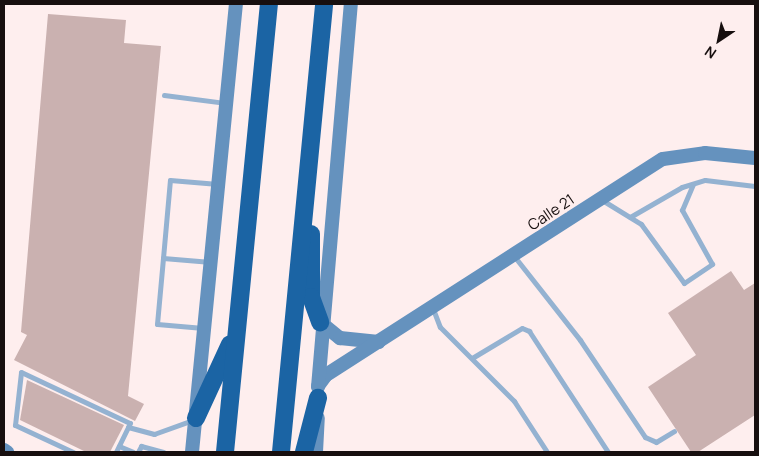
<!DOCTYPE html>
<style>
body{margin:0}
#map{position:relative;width:759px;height:456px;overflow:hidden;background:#feeeee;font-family:Manrope,sans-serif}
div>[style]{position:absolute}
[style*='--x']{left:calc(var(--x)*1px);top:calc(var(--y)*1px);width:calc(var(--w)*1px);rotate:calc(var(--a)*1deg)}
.building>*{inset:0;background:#cab1b0}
.lane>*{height:5px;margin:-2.5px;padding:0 2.5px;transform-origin:2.5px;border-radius:2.5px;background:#94b2d1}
.secondary>*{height:14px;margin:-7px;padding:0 7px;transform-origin:7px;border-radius:7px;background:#6592be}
.highway>*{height:18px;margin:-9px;padding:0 9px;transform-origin:9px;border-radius:9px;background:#1b64a4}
span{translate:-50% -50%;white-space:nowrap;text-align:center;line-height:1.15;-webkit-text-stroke:5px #feeeee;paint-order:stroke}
.street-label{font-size:15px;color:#170f0f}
.frame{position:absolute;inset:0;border:5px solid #170f0f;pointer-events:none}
.north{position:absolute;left:694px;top:15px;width:50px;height:50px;-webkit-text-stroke:4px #feeeee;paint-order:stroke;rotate:214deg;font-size:14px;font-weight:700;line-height:20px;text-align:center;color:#170f0f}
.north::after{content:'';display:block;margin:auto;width:18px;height:22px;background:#170f0f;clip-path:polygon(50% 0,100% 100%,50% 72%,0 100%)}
</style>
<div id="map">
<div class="building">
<div style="clip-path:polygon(48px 14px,126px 20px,124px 43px,161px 46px,128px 396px,144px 404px,135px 421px,14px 360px,27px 335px,21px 332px)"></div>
<div style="clip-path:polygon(731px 271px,744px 290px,755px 283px,755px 415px,698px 452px,691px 452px,648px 387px,696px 355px,668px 313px)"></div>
<div style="clip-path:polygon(27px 380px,124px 425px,110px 452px,86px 452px,20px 420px)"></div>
</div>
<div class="lane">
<div style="--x:164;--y:95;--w:63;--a:7.4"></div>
<div style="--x:602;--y:200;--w:46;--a:31.6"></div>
<div style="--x:641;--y:224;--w:73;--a:53.9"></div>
<div style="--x:684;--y:283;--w:34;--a:-34"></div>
<div style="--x:712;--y:264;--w:62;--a:-119.1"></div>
<div style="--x:682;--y:210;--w:28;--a:-67"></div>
<div style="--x:630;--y:217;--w:60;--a:-30"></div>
<div style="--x:682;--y:187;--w:24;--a:-17"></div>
<div style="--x:705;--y:180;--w:50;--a:6.8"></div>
<div style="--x:514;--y:256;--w:107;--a:51.8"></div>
<div style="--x:580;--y:340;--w:117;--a:56.2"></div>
<div style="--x:645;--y:437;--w:12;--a:24"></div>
<div style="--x:656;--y:442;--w:21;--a:-31"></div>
<div style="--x:163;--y:258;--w:78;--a:-84.9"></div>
<div style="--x:170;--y:180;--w:48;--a:4.8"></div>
<div style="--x:433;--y:309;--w:19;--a:69"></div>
<div style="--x:440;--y:327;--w:105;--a:45"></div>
<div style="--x:514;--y:401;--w:61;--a:57.1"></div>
<div style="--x:203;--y:328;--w:46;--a:-175"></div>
<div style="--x:157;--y:324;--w:66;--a:-84.8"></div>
<div style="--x:163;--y:258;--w:48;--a:4.8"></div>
<div style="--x:472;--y:358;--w:58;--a:-31"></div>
<div style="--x:522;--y:328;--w:8;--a:23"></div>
<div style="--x:529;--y:331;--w:145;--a:56.9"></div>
<div style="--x:128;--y:427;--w:27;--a:15"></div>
<div style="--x:154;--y:434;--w:41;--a:-19.7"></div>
<div style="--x:119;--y:446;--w:15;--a:23"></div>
<div style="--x:73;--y:452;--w:64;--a:-155"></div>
<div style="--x:15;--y:425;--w:53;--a:-83.5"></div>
<div style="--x:21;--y:372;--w:120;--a:25.1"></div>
<div style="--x:130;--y:423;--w:32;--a:116"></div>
<div style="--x:138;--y:452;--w:7;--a:-63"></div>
<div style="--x:141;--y:446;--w:23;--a:15"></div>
</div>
<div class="secondary">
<div style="--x:320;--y:322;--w:26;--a:39"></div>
<div style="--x:340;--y:338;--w:39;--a:6"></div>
<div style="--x:318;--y:386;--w:14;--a:-54"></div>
<div style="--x:326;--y:375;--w:400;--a:-32.7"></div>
<div style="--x:663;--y:159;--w:42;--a:-8.1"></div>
<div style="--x:705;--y:153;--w:50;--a:5.7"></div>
<div style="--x:318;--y:387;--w:384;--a:-85.1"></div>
<div style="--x:4;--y:450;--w:4;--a:34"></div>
<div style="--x:192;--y:452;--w:450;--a:-84.4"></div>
<div style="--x:316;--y:452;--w:34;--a:-87"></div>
</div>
<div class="highway">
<div style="--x:311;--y:234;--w:63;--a:90"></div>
<div style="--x:311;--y:297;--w:27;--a:70"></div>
<div style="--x:196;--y:418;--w:81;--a:-65.3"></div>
<div style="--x:225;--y:452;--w:450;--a:-84.4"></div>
<div style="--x:281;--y:452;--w:450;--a:-84.5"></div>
<div style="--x:304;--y:452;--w:56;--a:-75.5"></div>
</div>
<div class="street-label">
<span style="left:551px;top:212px;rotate:-34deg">Calle 21</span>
</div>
<div class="frame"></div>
<div class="north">N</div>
</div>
